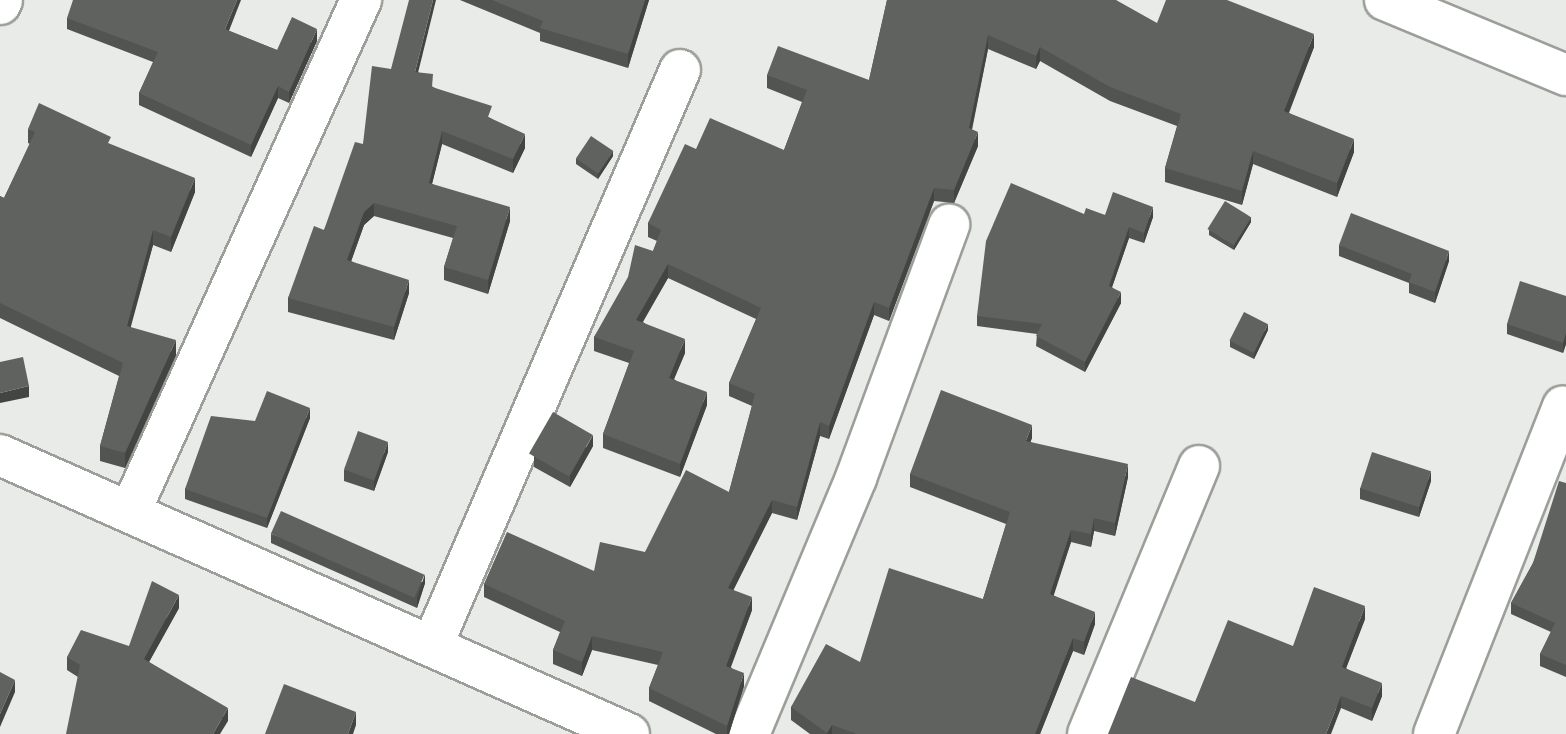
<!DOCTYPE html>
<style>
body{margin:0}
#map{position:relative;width:1566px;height:734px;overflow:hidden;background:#e8ebe7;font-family:Overpass,sans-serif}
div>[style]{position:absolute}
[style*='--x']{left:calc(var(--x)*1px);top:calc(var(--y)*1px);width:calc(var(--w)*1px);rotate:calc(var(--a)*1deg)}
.roads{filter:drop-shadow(2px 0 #9b9e99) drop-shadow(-2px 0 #9b9e99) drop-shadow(0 2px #9b9e99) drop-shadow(0 -2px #9b9e99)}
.minor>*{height:40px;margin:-20px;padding:0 20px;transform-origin:20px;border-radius:20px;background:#fff}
.wall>*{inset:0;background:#525451}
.shaded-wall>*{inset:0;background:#424542}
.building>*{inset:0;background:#5f625e;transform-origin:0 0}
span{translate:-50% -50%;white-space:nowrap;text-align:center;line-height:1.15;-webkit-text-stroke:8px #e8ebe7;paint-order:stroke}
</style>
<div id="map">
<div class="roads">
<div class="minor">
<div style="--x:1385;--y:0;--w:196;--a:22.5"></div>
<div style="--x:0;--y:4;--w:4;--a:-63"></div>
<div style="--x:0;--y:455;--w:688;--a:23.92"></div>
<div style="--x:130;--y:512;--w:562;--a:-65.72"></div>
<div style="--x:432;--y:646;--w:627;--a:-66.71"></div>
<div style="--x:749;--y:734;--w:277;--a:-67.3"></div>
<div style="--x:856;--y:478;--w:270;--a:-69.8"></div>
<div style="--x:1088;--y:734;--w:290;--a:-67.5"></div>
<div style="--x:1434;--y:734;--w:352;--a:-68.5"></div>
</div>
</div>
<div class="wall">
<div style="clip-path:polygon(460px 0,649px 0,628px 68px,540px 41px,540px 33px)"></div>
<div style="clip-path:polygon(887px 0,1157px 23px,1314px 47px,1289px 113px,1354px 152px,1337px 197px,1253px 164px,1242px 205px,1165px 182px,1165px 168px,1177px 126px,1110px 101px,1040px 61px,1036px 69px,988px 49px,972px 130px,978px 146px,954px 203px,934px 201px,889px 321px,874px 315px,829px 439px,820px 436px,797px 520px,772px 513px,733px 590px,752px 610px,731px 667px,744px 686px,729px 734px,716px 734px,649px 701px,649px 688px,658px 665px,592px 650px,582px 676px,553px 664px,553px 650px,560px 632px,484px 597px,484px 584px,594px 571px,645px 552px,729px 492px,752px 406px,729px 396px,729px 383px,756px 319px,668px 278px,643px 322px,685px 353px,674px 379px,707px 405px,680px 477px,603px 448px,603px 434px,629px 363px,594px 351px,594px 337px,653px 251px,657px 241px,648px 237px,648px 223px,696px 149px,784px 150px,802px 102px,767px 88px,767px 75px,869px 80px)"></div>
<div style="clip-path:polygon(67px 18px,229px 31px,277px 50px,317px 41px,289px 103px,278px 98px,251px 157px,139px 105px,139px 93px,153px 62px,67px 29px)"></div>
<div style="clip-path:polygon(391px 69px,418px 72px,433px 87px,492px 119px,525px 148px,513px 173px,442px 144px,432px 184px,510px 221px,488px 294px,444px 280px,444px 267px,453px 238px,374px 216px,364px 225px,351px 261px,409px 293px,394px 340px,288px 312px,288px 298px,324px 230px,363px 144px)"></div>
<div style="clip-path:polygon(28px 129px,111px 145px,195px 192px,171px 252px,153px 245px,130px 327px,176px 355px,125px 468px,100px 461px,100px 446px,119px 376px,0 318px,0 196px,4px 198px,30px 144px,28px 143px)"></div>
<div style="clip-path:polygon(613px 156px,598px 179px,576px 164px,576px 159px)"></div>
<div style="clip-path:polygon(1084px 214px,1153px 217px,1144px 243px,1129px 238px,1112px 287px,1121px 303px,1085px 372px,1036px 346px,1037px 334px,977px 326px,977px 316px)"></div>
<div style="clip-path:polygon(1251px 222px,1234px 250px,1209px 235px,1209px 230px)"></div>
<div style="clip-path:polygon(1339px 245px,1449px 261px,1435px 303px,1409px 293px,1409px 283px,1339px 256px)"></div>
<div style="clip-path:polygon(1566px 296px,1566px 344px,1563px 353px,1507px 334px,1507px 324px)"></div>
<div style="clip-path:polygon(1268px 330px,1254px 359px,1230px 347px,1230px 341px)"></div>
<div style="clip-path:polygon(310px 418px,267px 528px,185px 499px,185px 489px,255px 421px)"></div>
<div style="clip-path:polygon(1032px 438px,1030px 442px,1128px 477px,1115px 536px,1094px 531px,1091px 547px,1071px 542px,1053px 595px,1095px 624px,1084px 655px,1073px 651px,1040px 734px,810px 734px,791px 720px,791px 707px,860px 662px,983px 599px,1006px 524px,910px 487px,910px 474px)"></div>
<div style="clip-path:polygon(593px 446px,570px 487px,534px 467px,534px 456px)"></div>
<div style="clip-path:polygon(388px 452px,374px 491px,344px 481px,344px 470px)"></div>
<div style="clip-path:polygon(1431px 481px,1419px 517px,1360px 499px,1360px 488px)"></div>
<div style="clip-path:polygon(1566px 483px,1566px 677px,1540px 666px,1540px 654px,1551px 632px,1511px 614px,1511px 603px,1533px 563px)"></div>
<div style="clip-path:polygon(271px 534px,425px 583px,417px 608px,271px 543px)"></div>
<div style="clip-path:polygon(179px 608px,149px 662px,228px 721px,78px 677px,67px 670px,67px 657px,129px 646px)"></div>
<div style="clip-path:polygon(1365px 619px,1346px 668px,1382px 696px,1372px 721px,1341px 708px,1195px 702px,1293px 646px)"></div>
</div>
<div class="shaded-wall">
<div style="clip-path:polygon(237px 0,241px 0,225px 41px,225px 29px)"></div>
<div style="clip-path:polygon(433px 0,436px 0,415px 85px,415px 72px)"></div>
<div style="clip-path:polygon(645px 0,649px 0,628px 68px,628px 54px)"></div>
<div style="clip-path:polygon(317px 29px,317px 41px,289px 103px,289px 92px)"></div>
<div style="clip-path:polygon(1314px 34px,1314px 47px,1284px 124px,1284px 111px)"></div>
<div style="clip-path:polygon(988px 35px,988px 49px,969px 142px,969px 128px)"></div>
<div style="clip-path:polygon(1040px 47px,1040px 61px,1036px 69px,1036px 56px)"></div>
<div style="clip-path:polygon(278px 86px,278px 98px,251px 157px,251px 145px)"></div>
<div style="clip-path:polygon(442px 131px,442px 144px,429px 196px,429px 183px)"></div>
<div style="clip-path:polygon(978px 132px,978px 146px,954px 203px,954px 190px)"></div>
<div style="clip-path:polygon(525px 134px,525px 148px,513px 173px,513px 159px)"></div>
<div style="clip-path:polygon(1354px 139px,1354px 152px,1337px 197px,1337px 183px)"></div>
<div style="clip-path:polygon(613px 151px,613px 156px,598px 179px,598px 174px)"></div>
<div style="clip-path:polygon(1253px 151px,1253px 164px,1242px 205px,1242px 191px)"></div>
<div style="clip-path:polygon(195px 178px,195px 192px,171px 252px,171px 237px)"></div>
<div style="clip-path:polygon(934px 188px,934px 201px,889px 321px,889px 308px)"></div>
<div style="clip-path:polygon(374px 203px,374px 216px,364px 225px,347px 273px,347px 260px,364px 212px)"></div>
<div style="clip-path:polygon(510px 207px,510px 221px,488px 294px,488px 280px)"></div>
<div style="clip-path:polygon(1153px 207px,1153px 217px,1144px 243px,1144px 233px)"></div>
<div style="clip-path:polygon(1251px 217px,1251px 222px,1234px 250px,1234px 245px)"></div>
<div style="clip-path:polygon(1129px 227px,1129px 238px,1109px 296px,1109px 286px)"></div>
<div style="clip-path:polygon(153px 230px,153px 245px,127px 341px,127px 326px)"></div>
<div style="clip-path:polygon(1449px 251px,1449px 261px,1435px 303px,1435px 292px)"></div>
<div style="clip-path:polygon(668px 264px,668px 278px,636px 333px,636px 320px)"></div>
<div style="clip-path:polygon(409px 280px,409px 293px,394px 340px,394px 327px)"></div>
<div style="clip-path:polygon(1121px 292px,1121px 303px,1085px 372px,1085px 362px)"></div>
<div style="clip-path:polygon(874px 302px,874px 315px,829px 439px,829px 426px)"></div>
<div style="clip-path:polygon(1268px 324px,1268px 330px,1254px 359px,1254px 354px)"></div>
<div style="clip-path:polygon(1566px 333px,1566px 344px,1563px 353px,1563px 343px)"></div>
<div style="clip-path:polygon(685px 339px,685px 353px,669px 391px,669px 378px)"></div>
<div style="clip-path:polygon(176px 340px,176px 355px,125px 468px,125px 453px)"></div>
<div style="clip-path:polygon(29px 386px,29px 397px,0 403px,0 393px)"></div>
<div style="clip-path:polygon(707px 392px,707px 405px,680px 477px,680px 464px)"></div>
<div style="clip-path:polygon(310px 408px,310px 418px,267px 528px,267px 518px)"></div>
<div style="clip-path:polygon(820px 422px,820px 436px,797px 520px,797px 507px)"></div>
<div style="clip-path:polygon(1032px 425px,1032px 438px,1026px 454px,1026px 441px)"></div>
<div style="clip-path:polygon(593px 435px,593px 446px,570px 487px,570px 476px)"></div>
<div style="clip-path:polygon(388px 442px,388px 452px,374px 491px,374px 481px)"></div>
<div style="clip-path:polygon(1128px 464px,1128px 477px,1115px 536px,1115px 523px)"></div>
<div style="clip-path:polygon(1431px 471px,1431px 481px,1419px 517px,1419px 507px)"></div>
<div style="clip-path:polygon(772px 500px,772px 513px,728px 601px,728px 588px)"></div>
<div style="clip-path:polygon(1094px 518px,1094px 531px,1091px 547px,1091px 534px)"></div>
<div style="clip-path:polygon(1071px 530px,1071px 542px,1050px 607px,1050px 594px)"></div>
<div style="clip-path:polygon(425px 574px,425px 583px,417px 608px,417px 598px)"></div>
<div style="clip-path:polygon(179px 595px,179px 608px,144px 671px,144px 659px)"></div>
<div style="clip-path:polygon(752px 597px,752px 610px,726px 679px,726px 666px)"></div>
<div style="clip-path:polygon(1365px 606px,1365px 619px,1342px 679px,1342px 667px)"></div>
<div style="clip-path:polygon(1095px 612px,1095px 624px,1084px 655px,1084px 642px)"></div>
<div style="clip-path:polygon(592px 636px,592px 650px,582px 676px,582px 662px)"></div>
<div style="clip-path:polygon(1073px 638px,1073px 651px,1040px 734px,1035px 734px)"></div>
<div style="clip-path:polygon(744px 673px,744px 686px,729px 734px,727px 734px,727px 726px)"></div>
<div style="clip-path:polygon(15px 680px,15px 692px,0 727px,0 714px)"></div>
<div style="clip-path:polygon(1382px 683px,1382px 696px,1372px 721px,1372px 708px)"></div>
<div style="clip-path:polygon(1341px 696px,1341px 708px,1331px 734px,1326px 734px)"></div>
<div style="clip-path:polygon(228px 708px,228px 721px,220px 734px,213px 734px)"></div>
<div style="clip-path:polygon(356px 712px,356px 725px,353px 734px,348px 734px)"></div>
<div style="clip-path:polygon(832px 725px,832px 734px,827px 734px,827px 733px)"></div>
</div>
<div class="building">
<div style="clip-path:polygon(73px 0,237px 0,225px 29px,277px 50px,292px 17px,317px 29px,289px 92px,278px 86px,251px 145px,139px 93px,158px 52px,67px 18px)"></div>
<div style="clip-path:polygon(409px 0,433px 0,415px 72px,433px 74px,432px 87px,492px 106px,488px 117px,525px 134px,513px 159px,442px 131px,429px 183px,510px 207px,488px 280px,444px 267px,457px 226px,374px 203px,364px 212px,347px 260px,409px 280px,394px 327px,288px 298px,314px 226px,324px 230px,355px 142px,363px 144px,372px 66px,391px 69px)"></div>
<div style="clip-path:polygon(492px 0,645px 0,628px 54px,540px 28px,543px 21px)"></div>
<div style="clip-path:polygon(887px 0,1116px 0,1157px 23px,1166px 0,1227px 0,1314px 34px,1284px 111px,1354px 139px,1337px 183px,1253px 151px,1242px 191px,1165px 168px,1181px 114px,1110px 87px,1040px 47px,1036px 56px,988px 35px,969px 128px,978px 132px,954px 190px,934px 188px,889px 308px,874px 302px,829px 426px,820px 422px,797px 507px,772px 500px,728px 588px,752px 597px,726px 666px,744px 673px,727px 726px,649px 688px,663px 652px,592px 636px,582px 662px,553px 650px,565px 621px,484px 584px,507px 532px,594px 571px,600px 542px,645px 552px,686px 470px,729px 492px,755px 394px,729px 383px,761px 308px,668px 264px,636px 320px,685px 339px,669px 378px,707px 392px,680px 464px,603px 434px,634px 351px,594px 337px,628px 277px,635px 245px,653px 251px,661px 230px,648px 223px,685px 144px,696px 149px,710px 118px,784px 150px,807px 90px,767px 75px,778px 46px,869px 80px)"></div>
<div style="clip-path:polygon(39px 103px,111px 137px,108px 143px,195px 178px,171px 237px,153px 230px,127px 326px,176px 340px,125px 453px,100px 446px,123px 363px,0 303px,0 196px,4px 198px,35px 132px,28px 129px)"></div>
<div style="left:591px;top:136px;width:27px;height:27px;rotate:34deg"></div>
<div style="clip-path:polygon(1011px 183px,1084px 214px,1086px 208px,1105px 215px,1113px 192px,1153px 207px,1144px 233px,1129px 227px,1109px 286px,1121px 292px,1085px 362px,1036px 336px,1042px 324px,977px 316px,986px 241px)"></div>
<div style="left:1225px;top:201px;width:31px;height:33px;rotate:32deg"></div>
<div style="clip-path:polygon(1351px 213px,1449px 251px,1435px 292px,1409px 282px,1412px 274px,1339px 245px)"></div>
<div style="clip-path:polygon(1520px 281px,1566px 296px,1566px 333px,1563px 343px,1507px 324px)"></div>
<div style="left:1244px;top:312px;width:27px;height:32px;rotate:27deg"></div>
<div style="clip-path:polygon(23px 357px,29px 386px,0 393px,0 362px)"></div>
<div style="clip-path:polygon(941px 390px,1032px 425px,1026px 441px,1128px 464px,1115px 523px,1094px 518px,1091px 534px,1071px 530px,1050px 594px,1095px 612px,1084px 642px,1073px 638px,1035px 734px,857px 734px,832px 725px,827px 733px,791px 707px,826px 644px,860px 662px,889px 568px,983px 599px,1010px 512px,910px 474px)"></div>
<div style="clip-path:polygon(267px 391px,310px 408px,267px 518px,185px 489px,211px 416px,255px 421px)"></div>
<div style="left:553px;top:412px;width:46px;height:48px;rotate:30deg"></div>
<div style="left:358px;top:431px;width:32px;height:41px;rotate:20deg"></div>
<div style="left:1372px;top:452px;width:62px;height:38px;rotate:18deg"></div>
<div style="clip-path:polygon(1559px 481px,1566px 483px,1566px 665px,1540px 654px,1555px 623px,1511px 603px,1533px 563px)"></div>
<div style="left:281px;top:511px;width:157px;height:25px;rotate:24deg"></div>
<div style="clip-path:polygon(152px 581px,179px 595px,144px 659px,228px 708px,213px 734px,66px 734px,80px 665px,67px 657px,81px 630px,129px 646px)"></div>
<div style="clip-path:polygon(1314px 587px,1365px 606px,1342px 667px,1382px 683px,1372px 708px,1341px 696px,1326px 734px,1108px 734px,1131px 677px,1195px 702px,1228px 620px,1293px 646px)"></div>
<div style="clip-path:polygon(0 672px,15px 680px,0 714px)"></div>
<div style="clip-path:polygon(284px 684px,356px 712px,348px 734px,265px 734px)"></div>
</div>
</div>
